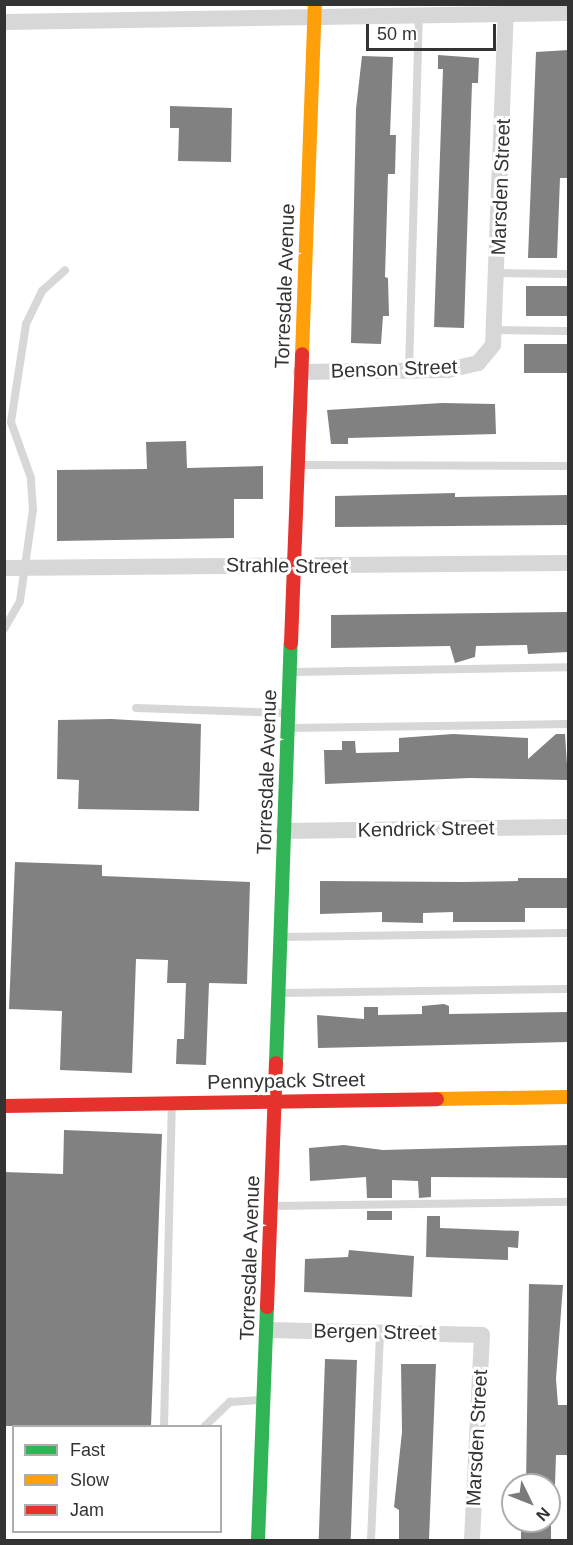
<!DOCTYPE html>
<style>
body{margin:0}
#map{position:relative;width:573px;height:1545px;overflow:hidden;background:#fff;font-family:Arial,sans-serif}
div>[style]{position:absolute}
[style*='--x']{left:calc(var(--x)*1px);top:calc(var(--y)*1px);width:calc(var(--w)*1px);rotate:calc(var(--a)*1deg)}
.building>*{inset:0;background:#818181;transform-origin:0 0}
.lane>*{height:8px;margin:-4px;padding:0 4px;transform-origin:4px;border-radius:4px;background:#d7d7d7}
.street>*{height:16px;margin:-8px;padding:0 8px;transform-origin:8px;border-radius:8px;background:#d7d7d7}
.fast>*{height:14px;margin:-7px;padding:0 7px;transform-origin:7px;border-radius:7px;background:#30b455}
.slow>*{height:14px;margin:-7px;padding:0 7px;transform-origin:7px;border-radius:7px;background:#ff9f0a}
.jam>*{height:14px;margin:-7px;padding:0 7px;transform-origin:7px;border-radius:7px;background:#e5322d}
span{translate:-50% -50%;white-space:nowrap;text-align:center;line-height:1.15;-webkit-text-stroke:6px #fff;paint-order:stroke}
.street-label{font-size:20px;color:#333}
.frame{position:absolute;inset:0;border:6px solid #333;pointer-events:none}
.legend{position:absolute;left:12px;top:1425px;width:210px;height:108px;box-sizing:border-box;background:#fff;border:2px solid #adadad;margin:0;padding:8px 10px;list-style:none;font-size:18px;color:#333}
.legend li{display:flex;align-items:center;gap:12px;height:30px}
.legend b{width:30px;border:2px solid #adadad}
.north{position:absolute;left:501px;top:1473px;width:60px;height:60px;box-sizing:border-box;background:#fff;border:2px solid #adadad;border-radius:50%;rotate:133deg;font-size:16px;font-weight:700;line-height:24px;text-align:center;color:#333}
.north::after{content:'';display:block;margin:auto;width:21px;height:27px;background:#7a7a7a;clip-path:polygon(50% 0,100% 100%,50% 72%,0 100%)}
.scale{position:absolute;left:366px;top:24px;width:130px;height:27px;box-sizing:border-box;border:3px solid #333;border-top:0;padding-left:8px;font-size:18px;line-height:21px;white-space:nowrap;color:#333;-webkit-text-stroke:4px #fff;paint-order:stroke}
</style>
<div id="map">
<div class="building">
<div style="clip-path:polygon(568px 50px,568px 178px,560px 178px,557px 258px,528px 258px,536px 52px)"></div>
<div style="clip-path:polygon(438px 55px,479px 58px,478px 83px,472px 83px,464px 328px,434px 327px,443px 69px,438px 69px)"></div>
<div style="clip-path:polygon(362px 56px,393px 57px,390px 135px,396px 135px,395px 174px,388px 174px,385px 277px,388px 278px,389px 316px,383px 316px,381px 344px,351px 343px,356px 109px)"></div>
<div style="clip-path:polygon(170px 106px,232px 108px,231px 162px,178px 161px,179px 128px,170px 128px)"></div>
<div style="left:568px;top:286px;width:30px;height:42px;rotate:90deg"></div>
<div style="left:568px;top:344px;width:29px;height:44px;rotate:90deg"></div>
<div style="clip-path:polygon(442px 403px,495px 404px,496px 434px,348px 438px,348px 444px,331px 444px,327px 410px)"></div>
<div style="clip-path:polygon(186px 441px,187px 468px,263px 466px,263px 499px,234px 499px,234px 538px,57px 541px,57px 470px,147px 469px,146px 442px)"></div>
<div style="clip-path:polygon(455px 493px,455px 497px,568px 495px,568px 525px,335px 527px,335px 496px)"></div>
<div style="clip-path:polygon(568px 612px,568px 652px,528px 654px,527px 645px,476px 646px,475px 657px,455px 663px,450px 646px,331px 648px,331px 615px)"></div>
<div style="clip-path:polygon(111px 719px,201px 724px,199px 811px,78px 809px,79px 780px,57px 779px,58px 720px)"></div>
<div style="clip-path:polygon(453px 734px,528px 738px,528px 759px,556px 734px,565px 734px,568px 780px,470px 778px,325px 784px,324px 750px,342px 750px,342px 741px,355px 741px,356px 753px,399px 752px,399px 738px)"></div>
<div style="clip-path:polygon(15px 862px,102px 865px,102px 876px,250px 882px,247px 984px,209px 983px,206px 1065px,176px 1064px,177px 1039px,184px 1039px,186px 983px,167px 983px,168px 960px,136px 959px,132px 1073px,60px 1070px,62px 1011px,9px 1009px)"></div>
<div style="clip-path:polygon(518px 878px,568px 878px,568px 908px,525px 908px,525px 922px,453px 922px,453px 912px,423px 913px,423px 923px,382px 922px,382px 912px,320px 914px,320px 881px,462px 882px,518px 881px)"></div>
<div style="clip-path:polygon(444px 1004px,449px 1006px,449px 1014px,568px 1012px,568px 1042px,318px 1048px,317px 1015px,364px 1019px,364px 1007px,378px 1007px,378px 1015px,422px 1014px,422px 1006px)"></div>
<div style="clip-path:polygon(64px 1130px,162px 1134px,151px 1426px,4px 1426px,4px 1172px,63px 1174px)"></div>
<div style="clip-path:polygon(344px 1145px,383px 1150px,568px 1145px,568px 1178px,431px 1177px,431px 1197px,419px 1198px,418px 1181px,392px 1180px,392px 1198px,367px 1198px,366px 1177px,310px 1181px,309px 1148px)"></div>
<div style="left:367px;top:1211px;width:25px;height:9px"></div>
<div style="clip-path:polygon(427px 1216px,440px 1216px,440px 1228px,519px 1231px,518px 1248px,508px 1247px,508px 1260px,426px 1257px)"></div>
<div style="clip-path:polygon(349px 1250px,414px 1256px,412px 1297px,304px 1292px,305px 1259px,348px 1257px)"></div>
<div style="clip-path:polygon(529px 1284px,563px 1285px,556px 1379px,558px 1405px,568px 1405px,568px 1433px,567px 1455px,556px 1455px,555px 1485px,526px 1485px)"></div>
<div style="left:325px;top:1359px;width:32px;height:181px;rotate:2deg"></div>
<div style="clip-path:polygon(401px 1364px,436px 1364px,429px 1540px,399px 1540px,399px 1510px,394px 1507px,402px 1432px)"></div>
<div style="left:521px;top:1521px;width:30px;height:19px"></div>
</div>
<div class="lane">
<div style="--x:498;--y:273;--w:70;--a:0.8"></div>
<div style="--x:496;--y:330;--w:72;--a:0.8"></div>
<div style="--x:409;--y:370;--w:355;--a:-88.4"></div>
<div style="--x:301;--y:465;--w:267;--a:0.2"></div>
<div style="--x:4;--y:629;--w:32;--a:-60"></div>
<div style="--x:20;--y:601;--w:92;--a:-81.9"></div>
<div style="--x:33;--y:510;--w:32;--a:-94"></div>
<div style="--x:31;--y:478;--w:59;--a:-109.7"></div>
<div style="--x:11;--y:422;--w:99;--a:-81.3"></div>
<div style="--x:26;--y:324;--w:37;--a:-64"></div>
<div style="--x:42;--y:291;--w:31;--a:-42"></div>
<div style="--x:293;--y:672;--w:275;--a:-1"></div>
<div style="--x:136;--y:708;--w:150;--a:1.9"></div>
<div style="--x:289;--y:728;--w:279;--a:-0.8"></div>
<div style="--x:281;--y:937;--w:287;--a:-0.8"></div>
<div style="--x:282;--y:993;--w:286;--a:-0.8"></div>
<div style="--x:272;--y:1206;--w:296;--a:-0.8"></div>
<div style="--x:164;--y:1426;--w:320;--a:-88.6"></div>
<div style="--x:205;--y:1426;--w:35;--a:-44"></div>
<div style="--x:230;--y:1402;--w:31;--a:-4"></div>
<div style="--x:371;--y:1540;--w:208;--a:-87.5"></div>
</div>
<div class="street">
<div style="--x:4;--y:22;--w:564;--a:-0.91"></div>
<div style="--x:301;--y:372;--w:147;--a:-0.8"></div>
<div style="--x:448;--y:370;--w:31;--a:-13"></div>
<div style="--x:478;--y:363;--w:23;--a:-50"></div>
<div style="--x:493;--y:345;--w:331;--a:-87.8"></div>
<div style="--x:4;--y:568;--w:564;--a:-0.51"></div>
<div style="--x:284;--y:831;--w:284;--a:-0.8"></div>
<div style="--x:267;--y:1330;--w:215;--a:1.3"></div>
<div style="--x:482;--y:1335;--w:205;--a:92.8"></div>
</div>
<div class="fast">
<div style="--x:276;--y:1063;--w:420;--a:-88"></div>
<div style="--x:258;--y:1540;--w:233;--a:-87.8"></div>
</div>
<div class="slow">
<div style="--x:302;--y:354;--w:350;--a:-87.9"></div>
<div style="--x:437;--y:1099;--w:131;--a:-0.9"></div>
</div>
<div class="jam">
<div style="--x:291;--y:643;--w:289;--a:-87.8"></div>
<div style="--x:4;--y:1106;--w:433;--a:-0.9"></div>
<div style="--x:267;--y:1307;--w:244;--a:-87.9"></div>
</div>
<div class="street-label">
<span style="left:501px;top:187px;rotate:-88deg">Marsden Street</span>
<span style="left:285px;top:286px;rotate:-88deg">Torresdale Avenue</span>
<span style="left:394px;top:369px;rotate:-2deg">Benson Street</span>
<span style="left:287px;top:566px;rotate:1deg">Strahle Street</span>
<span style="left:267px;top:772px;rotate:-88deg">Torresdale Avenue</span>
<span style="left:426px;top:829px;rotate:-1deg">Kendrick Street</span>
<span style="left:286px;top:1081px;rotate:-1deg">Pennypack Street</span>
<span style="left:250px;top:1258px;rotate:-88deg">Torresdale Avenue</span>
<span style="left:375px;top:1332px;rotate:1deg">Bergen Street</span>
<span style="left:477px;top:1438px;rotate:-87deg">Marsden Street</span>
</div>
<div class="frame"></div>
<ul class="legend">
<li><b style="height:8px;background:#30b455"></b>Fast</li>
<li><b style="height:8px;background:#ff9f0a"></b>Slow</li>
<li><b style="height:8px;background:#e5322d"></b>Jam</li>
</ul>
<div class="north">N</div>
<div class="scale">50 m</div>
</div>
